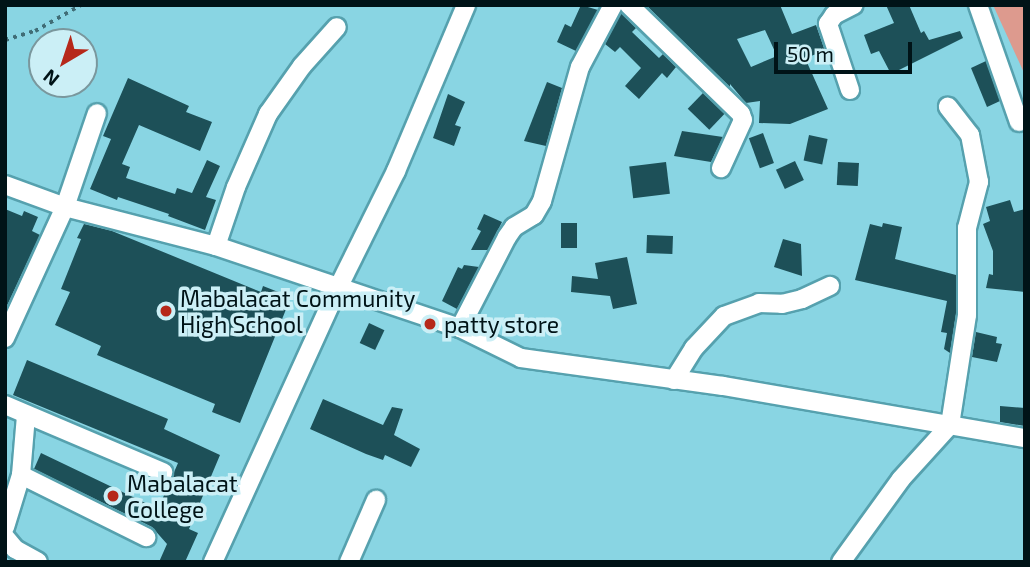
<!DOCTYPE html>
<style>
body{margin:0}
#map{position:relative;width:1030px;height:567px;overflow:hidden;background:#89d5e3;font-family:"Exo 2",sans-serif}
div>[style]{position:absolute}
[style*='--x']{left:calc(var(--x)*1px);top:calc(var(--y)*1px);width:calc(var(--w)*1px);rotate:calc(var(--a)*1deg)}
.green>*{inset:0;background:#dd9a8e}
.building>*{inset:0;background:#1d5058;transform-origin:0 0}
.path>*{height:3.5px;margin-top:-1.75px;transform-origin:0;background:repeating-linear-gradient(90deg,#406d76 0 3.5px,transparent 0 8.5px)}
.roads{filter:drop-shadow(2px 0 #56a1ae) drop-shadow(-2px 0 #56a1ae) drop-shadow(0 2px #56a1ae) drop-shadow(0 -2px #56a1ae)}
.minor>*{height:18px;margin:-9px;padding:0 9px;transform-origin:9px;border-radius:9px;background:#fff}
.dots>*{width:19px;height:19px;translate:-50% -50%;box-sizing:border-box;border:4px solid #cbeff6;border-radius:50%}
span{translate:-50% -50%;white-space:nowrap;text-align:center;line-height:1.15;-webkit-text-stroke:7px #cbeff6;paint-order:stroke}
.poi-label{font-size:23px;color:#001317}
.left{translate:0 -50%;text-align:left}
.frame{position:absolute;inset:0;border:7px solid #001317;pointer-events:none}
.north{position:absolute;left:28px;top:28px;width:70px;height:70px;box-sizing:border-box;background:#cbeff6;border:2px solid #7a979d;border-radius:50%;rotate:219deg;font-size:19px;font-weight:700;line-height:28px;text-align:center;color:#001317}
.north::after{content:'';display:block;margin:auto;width:24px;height:32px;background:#b6281a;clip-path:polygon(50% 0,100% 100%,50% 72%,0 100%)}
.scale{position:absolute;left:774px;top:42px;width:138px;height:32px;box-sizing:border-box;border:4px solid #001317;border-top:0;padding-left:9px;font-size:21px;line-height:24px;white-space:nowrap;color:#001317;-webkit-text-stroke:5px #cbeff6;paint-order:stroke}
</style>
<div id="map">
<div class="green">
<div style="clip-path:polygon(993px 5px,1025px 5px,1025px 75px)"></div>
</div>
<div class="building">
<div style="clip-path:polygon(581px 5px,598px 10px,576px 51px,557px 42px,565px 24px,571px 27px)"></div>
<div style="clip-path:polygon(evenodd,646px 5px,780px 5px,792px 34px,816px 25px,825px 51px,805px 58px,828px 109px,790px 124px,759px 123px,760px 101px,746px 103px,730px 84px,730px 87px,646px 5px,765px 30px,777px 56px,751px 67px,737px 39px,765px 30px)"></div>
<div style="clip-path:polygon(886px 5px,909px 5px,921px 33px,924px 31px,929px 40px,960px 31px,963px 38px,891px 74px,879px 51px,871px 54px,864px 35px,894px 23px)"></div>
<div style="clip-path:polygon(621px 13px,636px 28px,632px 32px,659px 58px,663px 54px,676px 67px,667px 78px,662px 73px,639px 99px,625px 86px,641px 68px,620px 47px,615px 52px,605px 44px)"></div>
<div style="clip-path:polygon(986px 61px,1000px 101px,987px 107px,971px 68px)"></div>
<div style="clip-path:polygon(128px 78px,189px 106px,186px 112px,212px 122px,200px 151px,139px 125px,122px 164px,130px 167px,126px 178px,175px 194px,177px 188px,192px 193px,207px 160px,220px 166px,206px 197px,216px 200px,205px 230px,168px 216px,169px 214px,118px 197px,117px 200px,90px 189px,111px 139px,103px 136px)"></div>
<div style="clip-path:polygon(547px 82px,562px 88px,546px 146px,524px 141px)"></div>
<div style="left:703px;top:93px;width:30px;height:22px;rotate:44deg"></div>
<div style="clip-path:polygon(448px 94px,465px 102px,455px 125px,461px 127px,454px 146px,433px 138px)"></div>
<div style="clip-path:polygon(682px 131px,723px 137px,711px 162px,674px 156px)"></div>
<div style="left:763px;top:133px;width:32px;height:15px;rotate:70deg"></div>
<div style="left:809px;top:135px;width:19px;height:26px;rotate:12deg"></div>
<div style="left:795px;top:161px;width:21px;height:21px;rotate:65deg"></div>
<div style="left:666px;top:162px;width:32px;height:37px;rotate:83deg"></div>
<div style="left:838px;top:162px;width:21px;height:23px;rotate:3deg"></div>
<div style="clip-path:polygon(1010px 200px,1014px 212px,1025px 209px,1025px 292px,986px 288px,989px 274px,993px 275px,993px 251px,983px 224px,990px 221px,986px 207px)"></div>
<div style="clip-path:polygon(5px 209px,22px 216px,24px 211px,38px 217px,32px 231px,40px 235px,5px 310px)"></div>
<div style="clip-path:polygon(484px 214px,502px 222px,488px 250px,471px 250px,481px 231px,477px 229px)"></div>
<div style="left:577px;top:223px;width:25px;height:16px;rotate:90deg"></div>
<div style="clip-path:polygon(883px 223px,902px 227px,895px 259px,956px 275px,956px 314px,950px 353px,944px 349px,947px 333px,941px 332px,947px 301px,855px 280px,870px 224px,882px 227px)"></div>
<div style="clip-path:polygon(84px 224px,112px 231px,261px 292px,263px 286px,291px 297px,240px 423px,212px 412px,215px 404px,97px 355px,101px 346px,55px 325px,70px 292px,61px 289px,81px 239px,77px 238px)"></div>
<div style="left:647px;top:235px;width:26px;height:18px;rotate:2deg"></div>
<div style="clip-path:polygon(783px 239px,801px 244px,802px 276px,774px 267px)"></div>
<div style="clip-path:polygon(627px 257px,637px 304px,613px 309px,610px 296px,571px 292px,572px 276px,598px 279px,595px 263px)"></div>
<div style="clip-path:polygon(464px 265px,479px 267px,457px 309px,442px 301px,458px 267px,462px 269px)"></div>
<div style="left:369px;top:323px;width:17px;height:22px;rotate:25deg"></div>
<div style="clip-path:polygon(976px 332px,997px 337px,996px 343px,1002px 344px,997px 362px,972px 357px)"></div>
<div style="clip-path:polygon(27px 360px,168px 419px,164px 429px,220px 455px,189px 529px,198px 533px,185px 562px,159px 562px,167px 544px,152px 527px,34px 469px,41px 453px,158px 509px,178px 463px,13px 395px)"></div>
<div style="clip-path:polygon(323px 399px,383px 425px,392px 407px,403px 409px,394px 435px,420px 449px,411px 467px,385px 455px,383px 460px,366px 454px,310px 429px)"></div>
<div style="clip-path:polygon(1000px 406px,1025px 408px,1025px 426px,1000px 422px)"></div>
</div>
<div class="path">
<div style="--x:5;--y:40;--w:31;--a:-17"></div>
<div style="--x:35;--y:31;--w:53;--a:-29.5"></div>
</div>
<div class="roads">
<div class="minor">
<div style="--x:629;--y:5;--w:156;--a:44.2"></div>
<div style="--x:741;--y:114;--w:6;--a:72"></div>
<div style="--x:743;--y:120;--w:53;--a:114.6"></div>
<div style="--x:978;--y:5;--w:124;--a:70.7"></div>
<div style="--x:850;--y:90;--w:70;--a:-108.4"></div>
<div style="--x:828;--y:24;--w:11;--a:-56"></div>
<div style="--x:834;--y:15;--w:22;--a:-27"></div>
<div style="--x:5;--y:185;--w:64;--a:20.1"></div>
<div style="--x:65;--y:207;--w:156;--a:14.5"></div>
<div style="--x:216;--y:246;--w:257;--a:18.6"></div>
<div style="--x:460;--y:328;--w:68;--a:26.2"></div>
<div style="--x:521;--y:358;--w:204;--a:7.9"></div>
<div style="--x:723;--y:386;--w:306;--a:9.8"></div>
<div style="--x:216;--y:246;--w:62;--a:-71.3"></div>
<div style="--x:236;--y:187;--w:80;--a:-66.3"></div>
<div style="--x:268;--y:114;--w:59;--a:-54.7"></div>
<div style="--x:302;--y:66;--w:52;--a:-48.1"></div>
<div style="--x:460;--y:328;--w:102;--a:-62.7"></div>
<div style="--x:507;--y:237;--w:12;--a:-55"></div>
<div style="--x:514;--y:227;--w:23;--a:-31"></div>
<div style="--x:534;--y:215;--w:16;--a:-60"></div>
<div style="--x:542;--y:201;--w:139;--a:-74.2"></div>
<div style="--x:580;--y:67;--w:70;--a:-62"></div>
<div style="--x:5;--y:338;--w:144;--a:-65.4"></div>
<div style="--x:65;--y:207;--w:99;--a:-71.2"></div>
<div style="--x:674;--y:380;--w:38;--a:-58"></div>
<div style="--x:694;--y:348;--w:44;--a:-46.8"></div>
<div style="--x:724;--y:316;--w:37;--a:-20"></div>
<div style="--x:759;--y:303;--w:23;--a:2"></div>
<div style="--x:782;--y:304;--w:21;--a:-14"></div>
<div style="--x:802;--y:299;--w:31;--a:-25"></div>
<div style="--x:5;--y:405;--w:172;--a:23"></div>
<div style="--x:21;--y:475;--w:140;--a:26.4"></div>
<div style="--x:5;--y:527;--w:54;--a:-72.9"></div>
<div style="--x:21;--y:475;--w:60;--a:-85.2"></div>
<div style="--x:5;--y:537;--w:16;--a:50"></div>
<div style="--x:15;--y:549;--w:26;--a:29"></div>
<div style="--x:213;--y:562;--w:301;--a:-65.5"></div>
<div style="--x:338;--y:288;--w:131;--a:-63.6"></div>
<div style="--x:396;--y:171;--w:180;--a:-67.1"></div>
<div style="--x:349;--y:562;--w:68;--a:-66.5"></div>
<div style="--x:841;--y:562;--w:102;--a:-54.1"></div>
<div style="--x:901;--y:479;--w:73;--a:-47.8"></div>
<div style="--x:950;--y:425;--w:111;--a:-81.2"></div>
<div style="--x:967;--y:315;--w:87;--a:-90"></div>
<div style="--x:967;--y:228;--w:48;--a:-75.4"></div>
<div style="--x:979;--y:182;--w:48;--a:-100.8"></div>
<div style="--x:970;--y:135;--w:36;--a:-128"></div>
</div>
</div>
<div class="dots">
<div style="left:166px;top:311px;background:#b6281a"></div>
<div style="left:430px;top:324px;background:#b6281a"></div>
<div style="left:113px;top:496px;background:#b6281a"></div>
</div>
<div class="poi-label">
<span class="left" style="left:180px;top:311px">Mabalacat Community<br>High School</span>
<span class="left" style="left:444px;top:324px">patty store</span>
<span class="left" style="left:127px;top:496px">Mabalacat<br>College</span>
</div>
<div class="frame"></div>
<div class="north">N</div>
<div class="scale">50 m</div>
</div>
